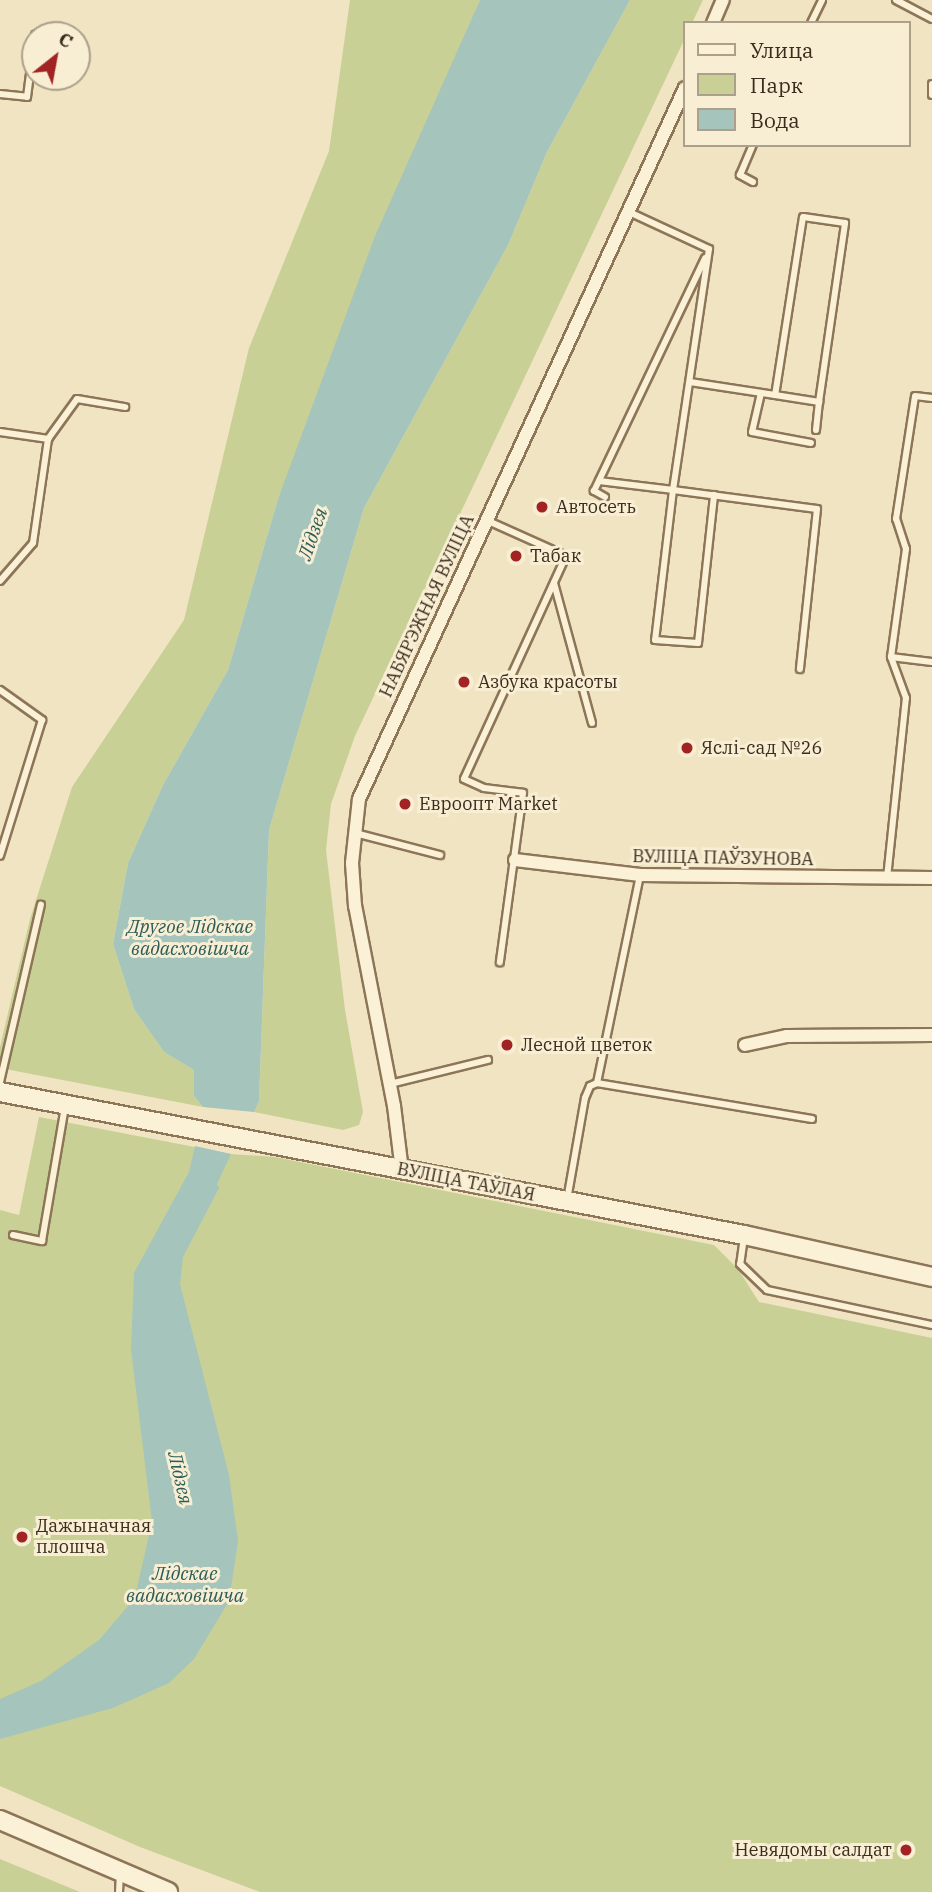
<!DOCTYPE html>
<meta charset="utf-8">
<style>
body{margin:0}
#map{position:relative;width:932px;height:1892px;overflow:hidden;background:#f1e4c3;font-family:"IBM Plex Serif",serif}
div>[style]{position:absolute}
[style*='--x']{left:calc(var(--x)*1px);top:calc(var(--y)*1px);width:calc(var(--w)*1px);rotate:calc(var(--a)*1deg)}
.green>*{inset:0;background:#c9d096}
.water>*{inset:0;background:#a5c4bb}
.roads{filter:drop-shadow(2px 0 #8d7558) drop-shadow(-2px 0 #8d7558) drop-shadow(0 2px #8d7558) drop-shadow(0 -2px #8d7558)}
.lane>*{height:6px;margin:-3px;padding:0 3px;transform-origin:3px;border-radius:3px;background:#fbf1d7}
.street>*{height:12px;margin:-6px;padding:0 6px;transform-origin:6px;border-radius:6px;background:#fbf1d7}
.secondary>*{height:18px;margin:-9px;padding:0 9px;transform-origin:9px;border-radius:9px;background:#fbf1d7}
.dots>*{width:19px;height:19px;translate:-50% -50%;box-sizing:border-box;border:4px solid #f8eed3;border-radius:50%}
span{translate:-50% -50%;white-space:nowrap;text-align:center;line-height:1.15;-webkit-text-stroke:6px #f8eed3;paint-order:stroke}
.poi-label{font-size:18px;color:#3c2c1d}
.left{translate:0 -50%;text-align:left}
.right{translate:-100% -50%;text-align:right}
.street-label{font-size:18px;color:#3c2c1d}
.water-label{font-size:19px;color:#2b5d5a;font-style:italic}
.legend{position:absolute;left:683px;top:21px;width:228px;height:126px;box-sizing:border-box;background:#f8eed3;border:2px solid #ada08a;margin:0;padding:9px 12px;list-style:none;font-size:21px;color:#3c2c1d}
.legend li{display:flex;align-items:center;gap:14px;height:35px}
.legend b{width:35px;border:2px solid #ada08a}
.north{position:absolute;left:21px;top:21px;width:70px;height:70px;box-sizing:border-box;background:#f8eed3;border:2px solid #ada08a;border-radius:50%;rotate:31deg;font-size:19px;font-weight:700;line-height:28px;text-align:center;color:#3c2c1d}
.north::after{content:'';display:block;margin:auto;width:24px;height:32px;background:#a12323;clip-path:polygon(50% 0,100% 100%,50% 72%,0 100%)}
</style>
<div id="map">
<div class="green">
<div style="clip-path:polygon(350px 0,480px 0,278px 499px,228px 670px,163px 785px,128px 863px,113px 944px,134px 1009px,164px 1052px,194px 1070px,194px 1096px,203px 1107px,0 1068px,0 1047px,30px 919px,72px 787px,184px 620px,249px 348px,329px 151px)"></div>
<div style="clip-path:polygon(630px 0,703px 0,692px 23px,685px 23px,685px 38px,355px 736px,331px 804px,326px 850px,345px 1010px,363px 1112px,359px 1125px,343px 1130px,254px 1112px,259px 1101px,269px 830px,364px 508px,508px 245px,547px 152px)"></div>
<div style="clip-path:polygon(39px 1117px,231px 1154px,275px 1157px,714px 1245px,738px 1269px,759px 1302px,932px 1338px,932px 1892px,260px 1892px,140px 1847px,0 1786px,0 1210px,19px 1215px)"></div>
<div style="clip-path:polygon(0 1859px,80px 1892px,0 1892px)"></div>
</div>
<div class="water">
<div style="clip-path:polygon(480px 0,630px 0,547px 152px,508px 245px,364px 508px,269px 830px,259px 1101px,254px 1112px,203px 1107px,194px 1096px,194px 1070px,164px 1052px,134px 1009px,113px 944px,128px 863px,163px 785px,228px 670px,278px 499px,375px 236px)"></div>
<div style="clip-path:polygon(195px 1146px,231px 1154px,217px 1184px,219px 1188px,183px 1257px,180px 1284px,229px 1475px,238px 1541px,229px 1601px,194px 1659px,169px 1683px,113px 1708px,0 1739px,0 1699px,41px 1681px,99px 1640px,128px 1606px,137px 1588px,152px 1522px,131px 1349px,134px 1273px,189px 1172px)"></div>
</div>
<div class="roads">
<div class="lane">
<div style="--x:896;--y:0;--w:41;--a:27.8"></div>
<div style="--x:811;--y:23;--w:25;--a:-64"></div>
<div style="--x:932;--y:84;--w:11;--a:90"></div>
<div style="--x:0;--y:94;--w:27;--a:6"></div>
<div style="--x:27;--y:97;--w:63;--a:-82.6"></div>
<div style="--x:753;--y:182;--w:15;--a:-152"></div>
<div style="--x:740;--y:175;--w:33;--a:-67"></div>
<div style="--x:629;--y:212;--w:88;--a:24.8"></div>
<div style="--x:709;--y:249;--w:244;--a:98.5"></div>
<div style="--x:673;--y:490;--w:145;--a:7.5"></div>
<div style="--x:817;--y:509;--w:161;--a:96.1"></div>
<div style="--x:690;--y:382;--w:86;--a:8.7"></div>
<div style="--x:775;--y:395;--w:45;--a:9"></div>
<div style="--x:819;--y:402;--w:181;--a:-81.7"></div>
<div style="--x:845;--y:223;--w:42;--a:-171.9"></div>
<div style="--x:803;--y:217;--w:180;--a:98.9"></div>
<div style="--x:761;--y:393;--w:40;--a:103"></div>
<div style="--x:752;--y:432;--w:60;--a:10.6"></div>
<div style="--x:816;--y:430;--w:28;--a:-84"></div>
<div style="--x:0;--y:432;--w:49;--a:8.3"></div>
<div style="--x:48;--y:439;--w:105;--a:98.2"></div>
<div style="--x:33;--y:543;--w:50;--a:131"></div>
<div style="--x:48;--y:439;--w:49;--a:-54.1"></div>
<div style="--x:77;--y:399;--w:49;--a:9.5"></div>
<div style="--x:599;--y:481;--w:75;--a:6.9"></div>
<div style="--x:673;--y:490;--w:151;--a:96.8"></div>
<div style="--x:655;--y:640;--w:43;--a:4"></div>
<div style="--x:698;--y:643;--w:149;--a:-83.8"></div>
<div style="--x:605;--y:497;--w:13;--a:-151"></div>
<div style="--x:594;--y:491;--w:258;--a:-64.5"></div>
<div style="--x:486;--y:520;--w:88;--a:24.2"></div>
<div style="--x:566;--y:556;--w:245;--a:114.6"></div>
<div style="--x:464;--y:779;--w:22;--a:24"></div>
<div style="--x:484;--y:788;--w:39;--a:7"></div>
<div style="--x:523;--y:793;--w:171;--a:97.8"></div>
<div style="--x:554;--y:583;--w:145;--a:74.8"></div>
<div style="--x:891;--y:657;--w:41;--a:7"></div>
<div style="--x:0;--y:690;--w:52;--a:35.5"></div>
<div style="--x:42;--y:720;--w:142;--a:107.2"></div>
<div style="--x:355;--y:833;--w:88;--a:14.5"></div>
<div style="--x:887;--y:878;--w:181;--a:-84"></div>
<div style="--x:906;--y:698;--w:44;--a:-110.1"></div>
<div style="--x:891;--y:657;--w:109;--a:-82.1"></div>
<div style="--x:906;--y:549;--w:32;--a:-108"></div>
<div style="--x:896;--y:519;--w:124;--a:-81.2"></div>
<div style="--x:915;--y:396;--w:17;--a:7"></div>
<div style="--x:0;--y:1082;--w:182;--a:-77"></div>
<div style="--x:597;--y:1083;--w:211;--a:-78.3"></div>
<div style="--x:390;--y:1084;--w:101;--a:-13.8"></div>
<div style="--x:567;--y:1200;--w:104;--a:-80"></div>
<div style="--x:585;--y:1098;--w:13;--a:-67"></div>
<div style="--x:590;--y:1086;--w:8;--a:-23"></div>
<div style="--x:597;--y:1083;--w:218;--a:9.5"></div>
<div style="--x:13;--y:1235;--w:30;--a:12"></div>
<div style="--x:42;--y:1241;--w:136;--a:-80.3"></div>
<div style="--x:744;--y:1237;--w:27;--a:98"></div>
<div style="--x:740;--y:1264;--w:37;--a:44"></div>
<div style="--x:767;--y:1290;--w:169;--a:12"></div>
<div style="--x:119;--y:1892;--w:17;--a:-87"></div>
</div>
<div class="street">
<div style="--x:713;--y:23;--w:25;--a:-67"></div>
<div style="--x:515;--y:860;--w:126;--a:6.8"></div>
<div style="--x:640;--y:875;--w:292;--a:0.6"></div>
<div style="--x:745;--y:1045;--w:43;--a:-12.1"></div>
<div style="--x:787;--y:1036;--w:145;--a:-0.4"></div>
<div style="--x:402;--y:1171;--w:65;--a:-97"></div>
<div style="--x:394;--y:1106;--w:204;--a:-101"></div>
<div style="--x:355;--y:906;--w:43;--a:-94"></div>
<div style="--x:352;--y:863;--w:64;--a:-83.8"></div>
<div style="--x:359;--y:799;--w:782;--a:-65.37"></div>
</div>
<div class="secondary">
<div style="--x:0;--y:1092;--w:758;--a:10.88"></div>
<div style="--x:744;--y:1235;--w:193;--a:12.6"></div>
<div style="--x:0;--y:1820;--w:183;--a:23.2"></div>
</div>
</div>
<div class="dots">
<div style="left:542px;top:507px;background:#a12323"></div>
<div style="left:516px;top:556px;background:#a12323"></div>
<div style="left:464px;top:682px;background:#a12323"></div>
<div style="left:687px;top:748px;background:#a12323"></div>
<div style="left:405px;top:804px;background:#a12323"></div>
<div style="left:507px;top:1045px;background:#a12323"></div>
<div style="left:22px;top:1537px;background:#a12323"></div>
<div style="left:906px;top:1850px;background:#a12323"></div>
</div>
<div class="poi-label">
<span class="left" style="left:556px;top:507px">Автосеть</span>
<span class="left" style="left:530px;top:556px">Табак</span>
<span class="left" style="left:478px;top:682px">Азбука красоты</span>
<span class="left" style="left:701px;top:748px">Яслі-сад №26</span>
<span class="left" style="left:419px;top:804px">Евроопт Market</span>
<span class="left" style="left:521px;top:1045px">Лесной цветок</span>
<span class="left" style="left:36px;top:1537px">Дажыначная<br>плошча</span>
<span class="right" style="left:892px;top:1850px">Невядомы салдат</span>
</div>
<div class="street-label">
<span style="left:427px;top:606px;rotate:-65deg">НАБЯРЭЖНАЯ ВУЛІЦА</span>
<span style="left:723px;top:858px;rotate:1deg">ВУЛІЦА ПАЎЗУНОВА</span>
<span style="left:466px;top:1182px;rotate:11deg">ВУЛІЦА ТАЎЛАЯ</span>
</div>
<div class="water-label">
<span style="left:313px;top:534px;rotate:-71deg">Лідзея</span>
<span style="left:190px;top:938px">Другое Лідскае<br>вадасховішча</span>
<span style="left:180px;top:1478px;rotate:77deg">Лідзея</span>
<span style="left:185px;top:1585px">Лідскае<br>вадасховішча</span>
</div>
<ul class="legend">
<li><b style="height:9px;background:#fbf1d7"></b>Улица</li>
<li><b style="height:19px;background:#c9d096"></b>Парк</li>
<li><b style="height:19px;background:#a5c4bb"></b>Вода</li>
</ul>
<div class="north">С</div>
</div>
